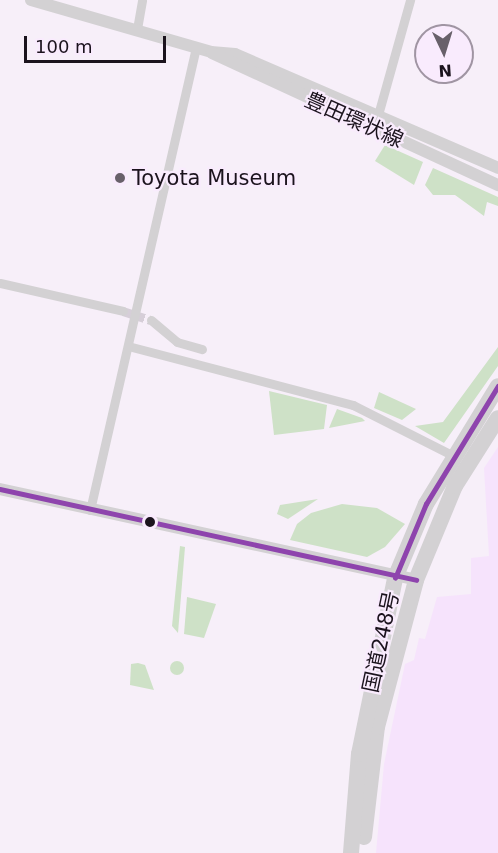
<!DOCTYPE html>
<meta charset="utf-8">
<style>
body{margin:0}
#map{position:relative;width:498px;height:853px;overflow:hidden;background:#f7eff9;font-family:"DejaVu Sans","Noto Sans JP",sans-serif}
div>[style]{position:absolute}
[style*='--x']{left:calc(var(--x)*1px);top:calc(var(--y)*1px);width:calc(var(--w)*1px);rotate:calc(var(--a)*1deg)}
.built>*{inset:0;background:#f6e3fc}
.green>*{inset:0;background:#cee1c7}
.round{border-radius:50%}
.street-tunnel>*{height:9px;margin-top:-4.5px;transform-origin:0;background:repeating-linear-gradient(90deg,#d6ced8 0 9px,transparent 0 13.5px)}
.street>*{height:9px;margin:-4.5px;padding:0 4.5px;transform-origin:4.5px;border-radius:4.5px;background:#d3d1d3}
.secondary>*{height:12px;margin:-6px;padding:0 6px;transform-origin:6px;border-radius:6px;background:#d3d1d3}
.highway>*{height:16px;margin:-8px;padding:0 8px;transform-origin:8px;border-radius:8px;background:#d3d1d3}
.bus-1>*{height:4.5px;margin:-2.25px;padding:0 2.25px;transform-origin:2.25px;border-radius:2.25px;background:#8e44ad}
.dots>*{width:16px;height:16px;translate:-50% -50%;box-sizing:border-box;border:3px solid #f9ebfd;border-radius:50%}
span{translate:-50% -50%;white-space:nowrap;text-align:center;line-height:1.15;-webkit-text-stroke:4.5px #f9ebfd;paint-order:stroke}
.street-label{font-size:21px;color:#1b131d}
.poi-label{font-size:21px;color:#1b131d}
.left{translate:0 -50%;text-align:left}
.north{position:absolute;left:414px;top:24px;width:60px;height:60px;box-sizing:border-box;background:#f9ebfd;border:2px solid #a095a3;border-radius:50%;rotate:176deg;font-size:16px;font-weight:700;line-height:24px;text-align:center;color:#1b131d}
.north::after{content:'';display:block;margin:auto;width:21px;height:27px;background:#68606a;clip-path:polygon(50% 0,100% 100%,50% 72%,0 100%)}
.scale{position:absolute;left:24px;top:36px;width:142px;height:27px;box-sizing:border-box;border:3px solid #1b131d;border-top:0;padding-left:8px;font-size:18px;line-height:21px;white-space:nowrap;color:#1b131d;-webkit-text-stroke:4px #f9ebfd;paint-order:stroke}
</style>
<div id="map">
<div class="built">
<div style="clip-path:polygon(498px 447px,498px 853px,376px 853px,384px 764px,405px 664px,414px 660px,419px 638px,425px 639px,437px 597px,471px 594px,471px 558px,489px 556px,484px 468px)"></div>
</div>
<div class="green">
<div style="clip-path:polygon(385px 145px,423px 162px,414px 185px,375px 161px)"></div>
<div style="clip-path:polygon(433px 168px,498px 197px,498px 206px,487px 202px,484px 216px,455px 195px,433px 195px,425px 185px)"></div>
<div style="clip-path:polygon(498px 347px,498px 366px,444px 443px,415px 426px,443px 422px)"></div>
<div style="clip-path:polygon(269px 391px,327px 405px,324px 429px,274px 435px)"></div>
<div style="clip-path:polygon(379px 392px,416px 409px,402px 420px,374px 408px)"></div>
<div style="clip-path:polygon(337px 409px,362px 418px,365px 421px,329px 428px)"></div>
<div style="clip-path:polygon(318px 499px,288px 519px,277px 514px,280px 505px)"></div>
<div style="clip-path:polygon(342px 504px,377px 508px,405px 524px,385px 547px,367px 557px,290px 540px,297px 524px,311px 513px)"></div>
<div style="clip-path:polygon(180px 546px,185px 547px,178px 633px,172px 626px)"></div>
<div style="clip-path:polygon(187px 597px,216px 604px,204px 638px,184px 634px)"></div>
<div class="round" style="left:170px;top:661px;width:14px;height:14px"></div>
<div style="clip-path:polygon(138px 663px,145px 665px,154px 690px,130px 685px,131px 664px)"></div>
</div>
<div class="street-tunnel">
<div style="--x:123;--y:311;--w:29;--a:18"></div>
</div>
<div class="street">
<div style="--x:137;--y:29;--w:29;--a:-80"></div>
<div style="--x:376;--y:122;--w:127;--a:-74.4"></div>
<div style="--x:0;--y:283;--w:126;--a:12.8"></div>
<div style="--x:151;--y:320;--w:34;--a:40"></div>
<div style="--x:177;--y:342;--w:26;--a:16"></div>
<div style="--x:128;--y:346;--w:233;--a:14.7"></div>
<div style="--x:353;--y:405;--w:113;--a:26.8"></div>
<div style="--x:90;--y:510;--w:475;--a:-77.1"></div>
</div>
<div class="secondary">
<div style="--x:31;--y:0;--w:187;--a:16.1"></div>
<div style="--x:211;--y:52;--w:24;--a:5"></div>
<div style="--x:235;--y:54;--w:287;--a:23.4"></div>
<div style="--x:212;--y:53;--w:315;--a:24.8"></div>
<div style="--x:0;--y:489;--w:426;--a:12.3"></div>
</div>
<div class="highway">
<div style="--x:364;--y:837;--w:111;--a:-83.3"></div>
<div style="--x:377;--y:727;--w:152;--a:-75.1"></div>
<div style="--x:416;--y:580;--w:102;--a:-67.5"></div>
<div style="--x:455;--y:486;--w:80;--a:-57.7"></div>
<div style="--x:351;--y:853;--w:99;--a:-85.4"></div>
<div style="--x:359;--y:754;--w:180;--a:-78.4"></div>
<div style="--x:395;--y:578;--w:80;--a:-67.3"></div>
<div style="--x:426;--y:504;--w:138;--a:-58.6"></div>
</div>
<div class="bus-1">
<div style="--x:0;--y:489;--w:426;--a:12.3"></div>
<div style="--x:395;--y:578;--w:80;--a:-67.3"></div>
<div style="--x:426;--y:504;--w:138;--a:-58.6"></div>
</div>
<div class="dots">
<div style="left:120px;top:178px;background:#68606a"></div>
<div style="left:150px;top:522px;background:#1b131d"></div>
</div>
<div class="street-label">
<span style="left:354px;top:120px;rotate:24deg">豊田環状線</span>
<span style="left:381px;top:642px;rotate:-78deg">国道248号</span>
</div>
<div class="poi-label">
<span class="left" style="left:132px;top:178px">Toyota Museum</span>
</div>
<div class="north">N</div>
<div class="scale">100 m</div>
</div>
